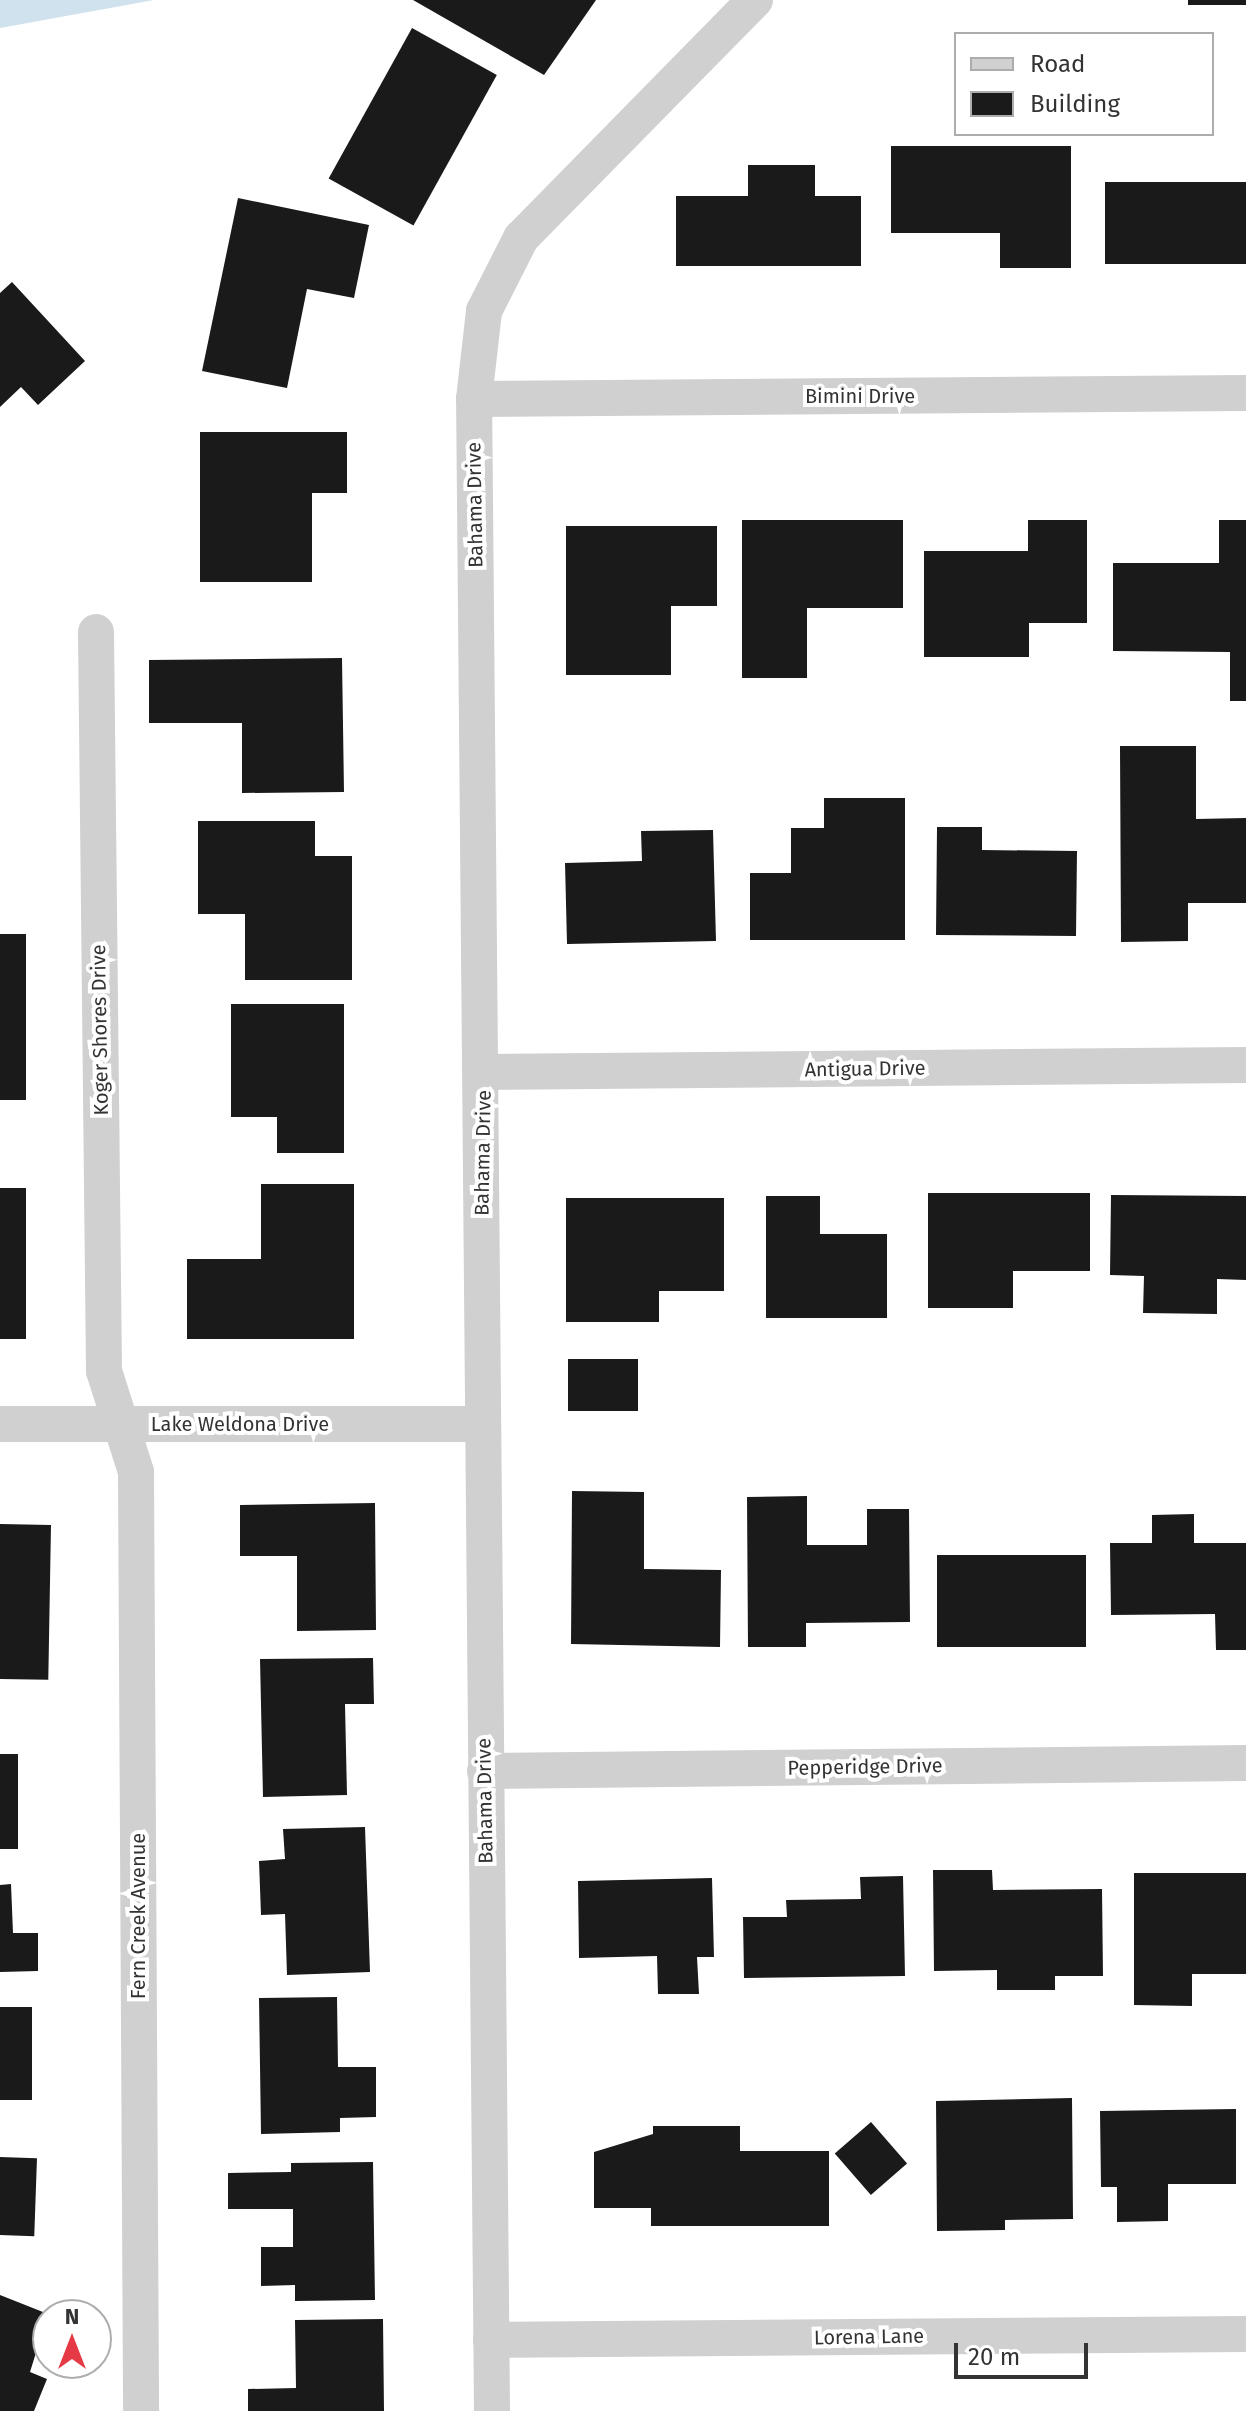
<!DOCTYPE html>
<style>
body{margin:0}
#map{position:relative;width:1246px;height:2411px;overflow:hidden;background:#fff;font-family:"Fira Sans",sans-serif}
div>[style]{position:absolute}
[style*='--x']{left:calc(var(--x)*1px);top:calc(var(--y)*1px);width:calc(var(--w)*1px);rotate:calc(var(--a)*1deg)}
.water>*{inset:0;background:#cfe2ee}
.building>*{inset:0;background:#1a1a1a;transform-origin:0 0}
.minor>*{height:36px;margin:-18px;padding:0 18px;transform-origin:18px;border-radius:18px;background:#d0d0d0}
span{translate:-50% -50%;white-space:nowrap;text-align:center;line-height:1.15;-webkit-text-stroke:8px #fff;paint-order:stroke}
.street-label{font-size:20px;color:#333}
.legend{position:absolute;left:954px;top:32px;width:260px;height:104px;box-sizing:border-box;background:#fff;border:2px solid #adadad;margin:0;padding:10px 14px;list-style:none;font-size:24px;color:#333}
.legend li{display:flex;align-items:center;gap:16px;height:40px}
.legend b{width:40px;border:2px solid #adadad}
.north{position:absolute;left:32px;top:2299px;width:80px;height:80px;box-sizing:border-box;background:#fff;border:2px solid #adadad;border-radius:50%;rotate:0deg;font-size:22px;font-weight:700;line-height:32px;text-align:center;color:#333}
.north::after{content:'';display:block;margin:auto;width:28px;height:36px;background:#e63946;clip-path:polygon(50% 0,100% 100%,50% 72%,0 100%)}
.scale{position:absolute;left:954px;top:2343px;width:134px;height:36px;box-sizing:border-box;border:4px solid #333;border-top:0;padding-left:10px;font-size:24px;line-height:28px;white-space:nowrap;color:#333;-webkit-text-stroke:6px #fff;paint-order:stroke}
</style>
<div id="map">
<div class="water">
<div style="clip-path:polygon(0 0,154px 0,0 28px)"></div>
</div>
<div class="building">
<div style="clip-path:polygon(413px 0,596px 0,544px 75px)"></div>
<div style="left:1188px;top:0;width:58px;height:5px"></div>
<div style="left:412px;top:28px;width:97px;height:172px;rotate:29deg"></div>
<div style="clip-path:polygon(891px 146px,1071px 146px,1071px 268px,1000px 268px,1000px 233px,891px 233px)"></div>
<div style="clip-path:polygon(748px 165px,815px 165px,815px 196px,861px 196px,861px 266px,676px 266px,676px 196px,748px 196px)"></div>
<div style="left:1105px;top:182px;width:141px;height:82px"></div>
<div style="clip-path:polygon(238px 198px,369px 225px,354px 298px,307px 289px,287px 388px,202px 371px)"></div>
<div style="clip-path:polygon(12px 282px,85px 361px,38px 405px,21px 387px,0 407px,0 293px)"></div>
<div style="clip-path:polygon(200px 432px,347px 432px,347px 493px,312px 493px,312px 582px,200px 582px)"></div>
<div style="clip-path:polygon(742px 520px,903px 520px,903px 608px,807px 608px,807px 678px,742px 678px)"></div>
<div style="clip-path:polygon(1028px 520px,1087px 520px,1087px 623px,1029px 623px,1029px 657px,924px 657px,924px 551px,1028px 551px)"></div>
<div style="clip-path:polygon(1219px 520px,1246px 520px,1246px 701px,1230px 701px,1230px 652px,1113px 651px,1113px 563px,1219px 563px)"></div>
<div style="clip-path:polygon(566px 526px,717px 526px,717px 606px,671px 606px,671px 675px,566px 675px)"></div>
<div style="clip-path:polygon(342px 658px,344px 792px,242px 793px,242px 723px,149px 723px,149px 660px)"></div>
<div style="clip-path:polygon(1120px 746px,1196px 746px,1196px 819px,1246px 818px,1246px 903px,1188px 903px,1188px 941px,1121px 942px)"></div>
<div style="clip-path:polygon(824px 798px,905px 798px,905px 940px,750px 940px,750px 873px,791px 873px,791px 828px,824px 828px)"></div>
<div style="clip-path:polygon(198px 821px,315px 821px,315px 856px,352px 856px,352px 980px,245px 980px,245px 914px,198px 914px)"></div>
<div style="clip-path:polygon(937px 827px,982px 827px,982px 850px,1077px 851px,1076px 936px,936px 935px)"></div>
<div style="clip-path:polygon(713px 830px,716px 941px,567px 944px,565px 863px,642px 861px,641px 831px)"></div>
<div style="left:0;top:934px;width:26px;height:166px"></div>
<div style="clip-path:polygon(231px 1004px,344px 1004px,344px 1153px,277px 1153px,277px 1117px,231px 1117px)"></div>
<div style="clip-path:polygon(261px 1184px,354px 1184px,354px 1339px,187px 1339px,187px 1259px,261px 1259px)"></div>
<div style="left:0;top:1188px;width:26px;height:151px"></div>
<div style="clip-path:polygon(928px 1193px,1090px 1193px,1090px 1271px,1013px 1271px,1013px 1308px,928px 1308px)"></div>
<div style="clip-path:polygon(1111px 1195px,1246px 1196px,1246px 1280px,1217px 1279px,1217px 1314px,1143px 1313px,1144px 1276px,1110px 1275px)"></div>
<div style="clip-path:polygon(766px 1196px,820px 1196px,820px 1234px,887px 1234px,887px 1318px,766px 1318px)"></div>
<div style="clip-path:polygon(566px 1198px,724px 1198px,724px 1291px,659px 1291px,659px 1322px,566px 1322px)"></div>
<div style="left:568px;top:1359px;width:70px;height:52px"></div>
<div style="clip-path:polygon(572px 1491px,644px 1492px,644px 1569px,721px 1570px,720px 1647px,571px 1644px)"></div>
<div style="clip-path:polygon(807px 1496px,807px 1545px,867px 1545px,867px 1509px,909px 1509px,910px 1622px,806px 1623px,806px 1647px,748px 1647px,747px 1497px)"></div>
<div style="clip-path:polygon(375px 1503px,376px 1630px,297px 1631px,297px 1556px,240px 1556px,240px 1505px)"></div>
<div style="clip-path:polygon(1194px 1514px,1194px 1543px,1246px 1543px,1246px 1650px,1216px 1650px,1215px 1614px,1111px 1615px,1110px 1543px,1152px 1543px,1152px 1515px)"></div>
<div style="left:0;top:1524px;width:51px;height:155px;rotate:1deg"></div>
<div style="left:1086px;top:1555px;width:92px;height:149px;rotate:90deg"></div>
<div style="clip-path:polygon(373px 1658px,374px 1704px,345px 1704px,347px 1795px,263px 1797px,260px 1659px)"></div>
<div style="left:0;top:1754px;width:18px;height:95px"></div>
<div style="clip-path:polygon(365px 1827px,370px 1972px,287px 1975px,285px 1914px,261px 1915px,259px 1861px,285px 1859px,283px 1829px)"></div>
<div style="clip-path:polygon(933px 1870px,992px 1870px,993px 1890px,1102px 1889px,1103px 1976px,1055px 1976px,1055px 1990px,997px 1990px,997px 1970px,934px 1971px)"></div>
<div style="clip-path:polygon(1134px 1873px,1246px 1873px,1246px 1974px,1192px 1974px,1192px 2006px,1134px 2005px)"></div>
<div style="clip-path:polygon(903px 1876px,905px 1976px,744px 1978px,743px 1917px,787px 1917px,786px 1900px,861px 1899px,860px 1877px)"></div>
<div style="clip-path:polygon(712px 1878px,714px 1957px,697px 1957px,699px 1994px,658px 1994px,657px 1956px,579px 1958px,578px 1881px)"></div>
<div style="clip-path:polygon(11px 1884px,13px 1933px,38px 1933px,38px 1971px,0 1972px,0 1885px)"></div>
<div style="clip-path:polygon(337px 1997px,338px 2067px,376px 2067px,376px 2117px,340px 2118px,340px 2132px,261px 2134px,259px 1998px)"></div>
<div style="left:0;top:2007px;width:32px;height:93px"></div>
<div style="clip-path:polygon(1072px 2098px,1073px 2219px,1005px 2220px,1005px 2230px,937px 2231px,936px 2101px)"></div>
<div style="clip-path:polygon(1236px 2109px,1236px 2184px,1168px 2184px,1168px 2221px,1117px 2222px,1117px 2187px,1101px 2187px,1100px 2111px)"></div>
<div style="left:871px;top:2122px;width:55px;height:48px;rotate:49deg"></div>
<div style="clip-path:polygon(653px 2126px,740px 2126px,740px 2151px,829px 2151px,829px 2226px,651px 2226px,651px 2208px,594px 2208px,594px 2152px,653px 2134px)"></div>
<div style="left:0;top:2157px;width:37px;height:78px;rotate:2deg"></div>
<div style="clip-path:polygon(373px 2162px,375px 2300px,295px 2301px,295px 2285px,261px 2286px,261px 2247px,293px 2247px,293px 2209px,228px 2209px,228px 2173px,291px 2172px,291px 2163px)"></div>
<div style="clip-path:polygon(0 2295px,48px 2314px,30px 2372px,47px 2379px,34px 2411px,0 2411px)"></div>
<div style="clip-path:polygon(383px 2319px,384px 2411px,248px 2411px,248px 2389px,296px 2388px,295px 2320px)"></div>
</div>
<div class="minor">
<div style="--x:474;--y:399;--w:772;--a:-0.45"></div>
<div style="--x:96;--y:632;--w:739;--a:89.38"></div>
<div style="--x:104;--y:1371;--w:106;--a:72.4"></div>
<div style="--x:136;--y:1472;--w:939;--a:89.69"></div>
<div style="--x:484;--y:1072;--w:762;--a:-0.53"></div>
<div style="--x:0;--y:1424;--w:480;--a:0"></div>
<div style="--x:485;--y:1771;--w:761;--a:-0.6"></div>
<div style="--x:491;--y:2340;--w:755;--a:-0.46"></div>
<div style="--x:492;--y:2411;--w:2012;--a:-90.51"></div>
<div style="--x:474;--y:399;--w:89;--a:-83.5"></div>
<div style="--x:484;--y:311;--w:82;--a:-63.1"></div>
<div style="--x:521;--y:238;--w:334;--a:-45.5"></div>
</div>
<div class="street-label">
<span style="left:860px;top:396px">Bimini Drive</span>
<span style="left:475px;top:505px;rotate:-91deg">Bahama Drive</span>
<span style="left:100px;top:1030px;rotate:-91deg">Koger Shores Drive</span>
<span style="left:865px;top:1069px;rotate:-1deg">Antigua Drive</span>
<span style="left:483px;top:1153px;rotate:-89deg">Bahama Drive</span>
<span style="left:240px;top:1424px">Lake Weldona Drive</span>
<span style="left:865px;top:1767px;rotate:-1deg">Pepperidge Drive</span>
<span style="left:485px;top:1801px;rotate:-91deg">Bahama Drive</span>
<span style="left:138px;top:1916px;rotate:-90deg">Fern Creek Avenue</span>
<span style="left:869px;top:2337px;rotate:-1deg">Lorena Lane</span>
</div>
<ul class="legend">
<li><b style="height:10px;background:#d0d0d0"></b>Road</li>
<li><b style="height:22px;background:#1a1a1a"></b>Building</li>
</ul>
<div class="north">N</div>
<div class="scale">20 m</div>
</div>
